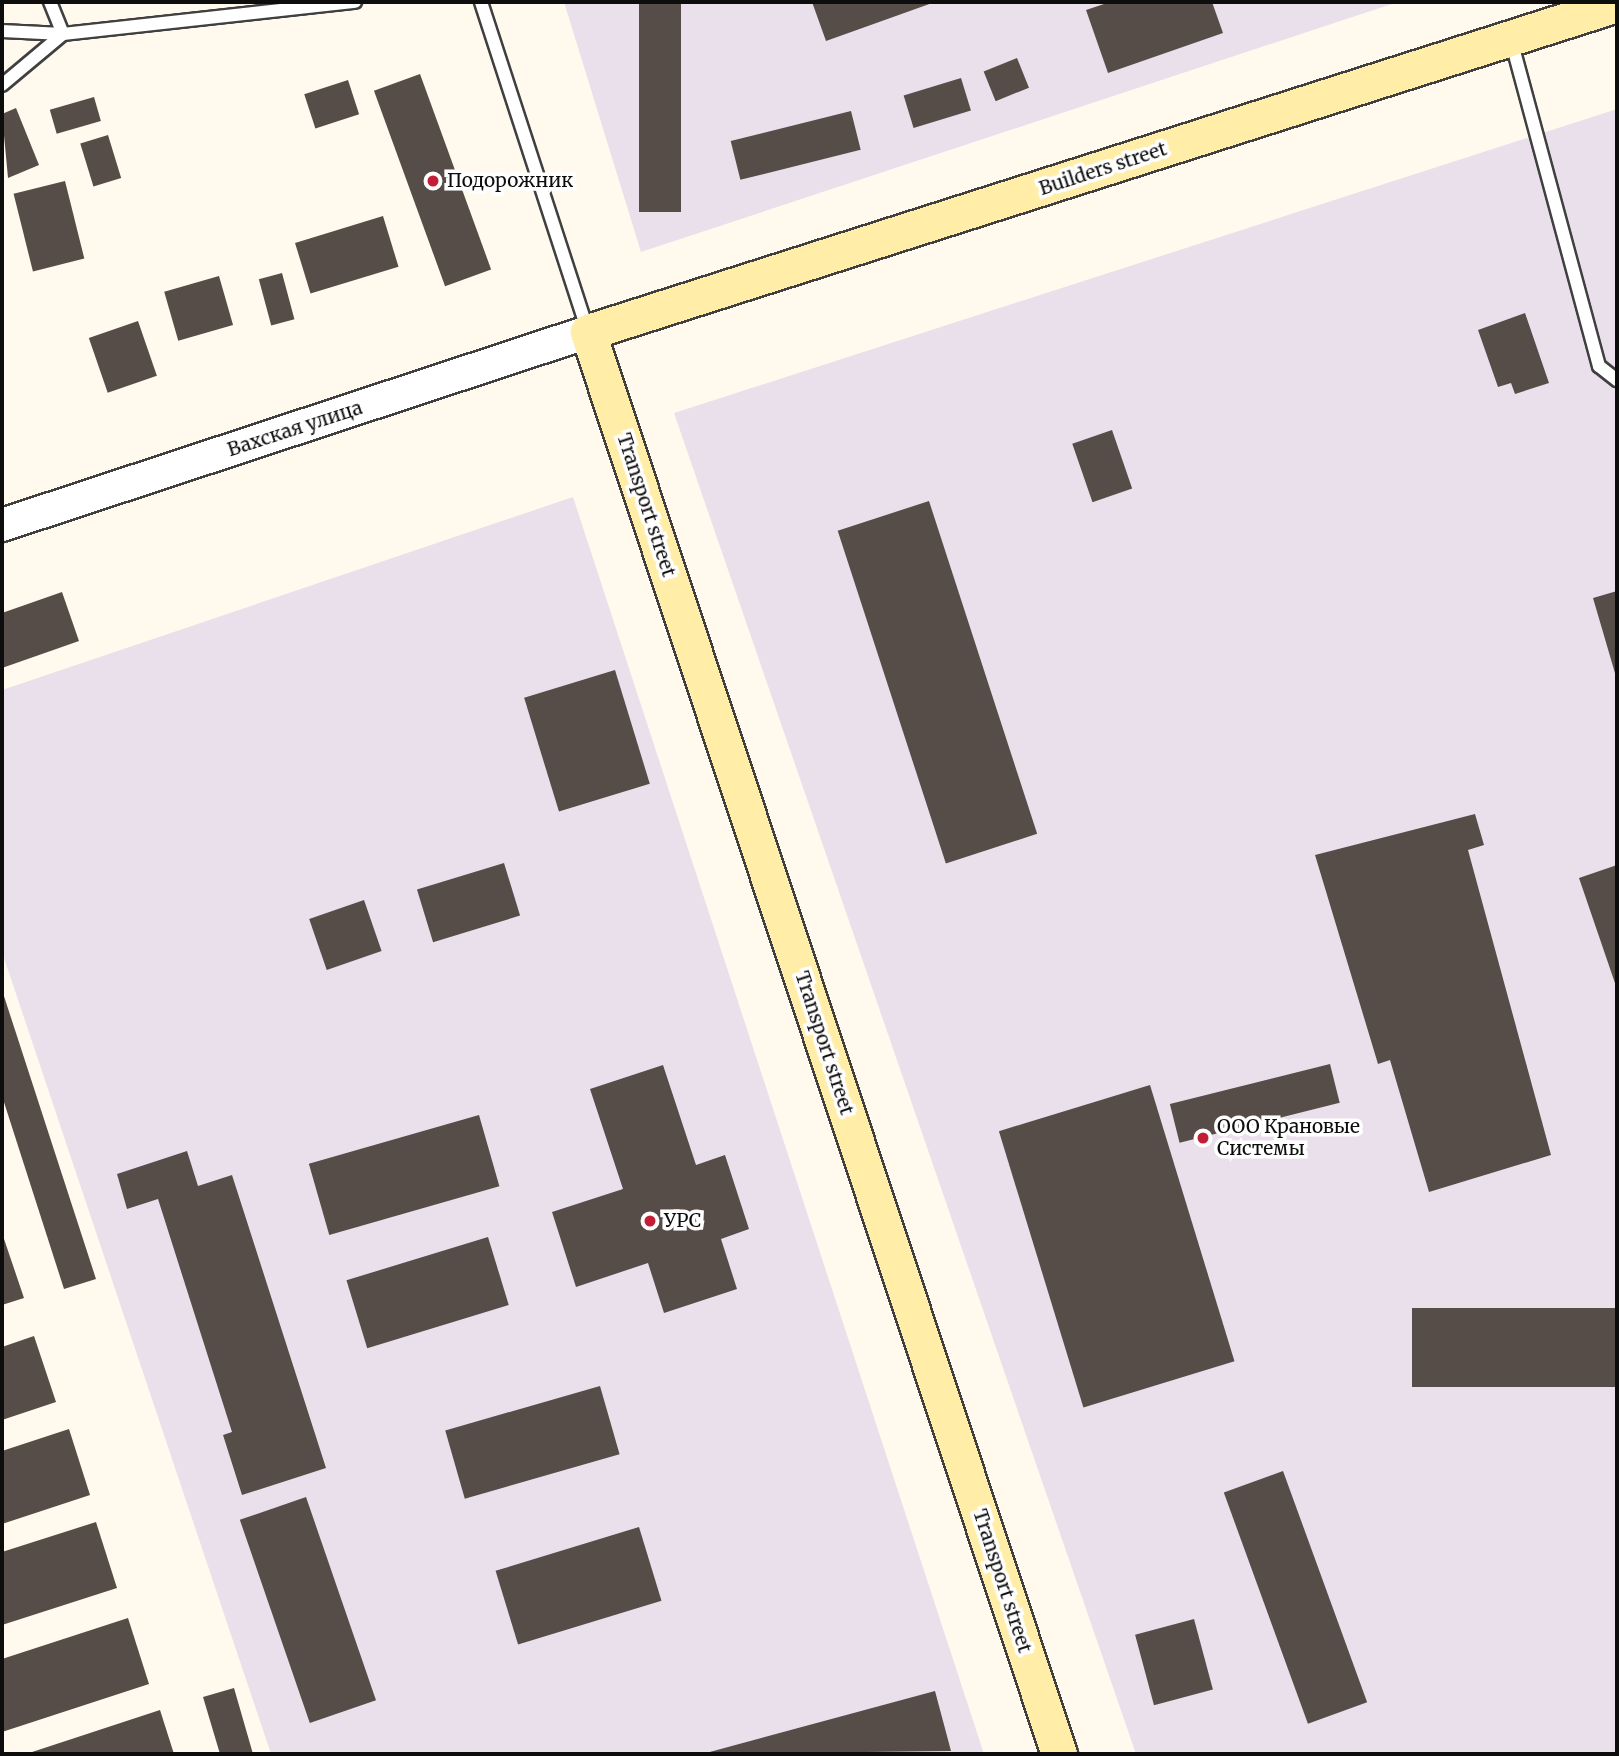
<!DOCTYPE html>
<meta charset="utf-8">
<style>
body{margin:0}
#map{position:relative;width:1619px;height:1756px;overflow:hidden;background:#fffaed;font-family:Merriweather,serif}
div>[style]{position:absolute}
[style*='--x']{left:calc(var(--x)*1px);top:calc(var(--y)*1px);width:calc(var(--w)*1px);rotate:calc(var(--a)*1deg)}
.industrial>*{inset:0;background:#eae0ec}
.building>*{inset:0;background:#564d49;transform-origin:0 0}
.roads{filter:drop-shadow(2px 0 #404040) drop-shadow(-2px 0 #404040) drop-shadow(0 2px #404040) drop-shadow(0 -2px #404040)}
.service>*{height:12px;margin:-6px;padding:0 6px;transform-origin:6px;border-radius:6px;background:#fff}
.tertiary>*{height:32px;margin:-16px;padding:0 16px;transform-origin:16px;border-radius:16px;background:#fff}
.secondary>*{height:35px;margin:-17.5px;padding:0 17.5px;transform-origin:17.5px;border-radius:17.5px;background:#ffeda8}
.dots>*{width:19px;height:19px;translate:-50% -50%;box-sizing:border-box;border:4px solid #fff;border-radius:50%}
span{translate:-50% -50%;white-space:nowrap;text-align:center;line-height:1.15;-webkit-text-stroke:7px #fff;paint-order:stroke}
.street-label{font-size:19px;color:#0d0d0d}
.poi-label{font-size:19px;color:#0d0d0d}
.left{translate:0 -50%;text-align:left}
.frame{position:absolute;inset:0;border:4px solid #0d0d0d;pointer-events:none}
</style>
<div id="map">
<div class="industrial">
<div style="clip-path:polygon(564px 2px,1398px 2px,641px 252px)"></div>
<div style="clip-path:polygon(1617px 109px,1617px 1754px,1136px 1754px,674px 413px)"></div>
<div style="clip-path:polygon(573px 497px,984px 1754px,271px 1754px,2px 952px,2px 690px)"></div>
</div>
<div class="building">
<div style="left:639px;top:2px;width:42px;height:210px"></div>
<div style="clip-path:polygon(812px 2px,935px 2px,826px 41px)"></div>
<div style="clip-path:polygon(1110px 2px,1212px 2px,1223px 33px,1108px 73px,1086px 10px)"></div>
<div style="left:1017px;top:58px;width:32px;height:36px;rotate:68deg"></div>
<div style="left:420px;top:74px;width:208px;height:49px;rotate:70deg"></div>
<div style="left:961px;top:78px;width:34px;height:60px;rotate:73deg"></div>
<div style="left:348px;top:80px;width:36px;height:46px;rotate:72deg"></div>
<div style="left:94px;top:97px;width:25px;height:46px;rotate:74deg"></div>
<div style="clip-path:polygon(16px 108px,39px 165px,8px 178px,2px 114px)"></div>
<div style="left:851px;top:111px;width:40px;height:124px;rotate:76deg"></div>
<div style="left:108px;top:135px;width:45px;height:29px;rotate:73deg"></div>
<div style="left:65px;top:181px;width:80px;height:53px;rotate:76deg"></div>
<div style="left:383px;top:216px;width:53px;height:92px;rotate:73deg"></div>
<div style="left:282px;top:273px;width:48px;height:24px;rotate:75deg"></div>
<div style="left:219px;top:276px;width:51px;height:57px;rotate:74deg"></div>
<div style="clip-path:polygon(1525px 313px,1549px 383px,1515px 394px,1511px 383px,1498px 387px,1478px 330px)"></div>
<div style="left:138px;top:321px;width:58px;height:52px;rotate:71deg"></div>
<div style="left:1112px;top:430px;width:62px;height:42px;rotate:71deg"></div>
<div style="left:929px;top:501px;width:350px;height:96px;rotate:72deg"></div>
<div style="clip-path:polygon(1617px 591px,1617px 680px,1593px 598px)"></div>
<div style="clip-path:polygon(62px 592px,79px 641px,2px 668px,2px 613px)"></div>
<div style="left:615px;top:670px;width:119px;height:95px;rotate:73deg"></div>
<div style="clip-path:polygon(1475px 814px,1484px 845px,1468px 850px,1551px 1155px,1429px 1192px,1390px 1060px,1378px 1064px,1315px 855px)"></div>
<div style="left:504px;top:863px;width:55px;height:91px;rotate:73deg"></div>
<div style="clip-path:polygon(1617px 865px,1617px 989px,1579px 878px)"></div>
<div style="left:364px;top:900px;width:54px;height:58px;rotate:71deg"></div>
<div style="clip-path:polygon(2px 990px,96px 1279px,64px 1289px,2px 1096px)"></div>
<div style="left:1330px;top:1064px;width:40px;height:165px;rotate:76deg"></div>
<div style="clip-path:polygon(663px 1065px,696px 1165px,725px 1155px,749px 1229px,721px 1239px,737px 1289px,664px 1313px,648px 1263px,576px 1287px,552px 1212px,623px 1189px,590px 1089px)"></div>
<div style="left:1150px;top:1085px;width:289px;height:158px;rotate:73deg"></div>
<div style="left:479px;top:1115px;width:74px;height:177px;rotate:74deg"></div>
<div style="clip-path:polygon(187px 1151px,198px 1186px,232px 1175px,326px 1468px,242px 1495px,223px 1435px,232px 1432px,158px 1199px,127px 1209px,117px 1174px)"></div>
<div style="clip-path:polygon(2px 1233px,24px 1298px,2px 1305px)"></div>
<div style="left:488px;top:1237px;width:71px;height:148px;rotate:73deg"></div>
<div style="left:1617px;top:1308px;width:79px;height:205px;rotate:90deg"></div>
<div style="clip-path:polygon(34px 1336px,56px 1402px,2px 1420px,2px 1347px)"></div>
<div style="left:600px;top:1386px;width:71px;height:161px;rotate:74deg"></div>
<div style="clip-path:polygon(69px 1429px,90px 1495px,2px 1524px,2px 1451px)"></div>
<div style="left:1283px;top:1471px;width:246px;height:63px;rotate:70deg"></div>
<div style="left:306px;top:1497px;width:215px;height:70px;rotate:71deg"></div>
<div style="clip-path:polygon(96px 1522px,117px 1588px,2px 1625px,2px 1552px)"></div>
<div style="left:639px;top:1527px;width:77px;height:150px;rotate:73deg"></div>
<div style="clip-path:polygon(128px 1618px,149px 1684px,2px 1732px,2px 1659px)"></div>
<div style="left:1194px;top:1619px;width:73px;height:61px;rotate:75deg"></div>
<div style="clip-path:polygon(234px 1688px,253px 1754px,220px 1754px,203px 1697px)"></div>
<div style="clip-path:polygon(935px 1691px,951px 1751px,706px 1754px,706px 1753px)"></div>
<div style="clip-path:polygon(160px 1710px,174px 1754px,26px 1754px)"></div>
</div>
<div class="roads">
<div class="service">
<div style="--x:481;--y:2;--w:346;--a:72"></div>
<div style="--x:2;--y:31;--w:61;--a:2.8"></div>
<div style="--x:63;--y:34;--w:294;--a:-6.3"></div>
<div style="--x:1511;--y:40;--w:338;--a:74.9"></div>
<div style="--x:1599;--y:366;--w:23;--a:38"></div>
<div style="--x:2;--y:85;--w:80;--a:-39.9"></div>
<div style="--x:63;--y:34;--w:35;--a:-112"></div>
</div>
<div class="tertiary">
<div style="--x:2;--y:525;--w:617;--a:-18.23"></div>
</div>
<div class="secondary">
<div style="--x:1059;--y:1754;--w:1498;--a:-108.33"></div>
<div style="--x:588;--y:332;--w:1080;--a:-17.68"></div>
</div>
</div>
<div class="dots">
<div style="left:433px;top:181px;background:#c21f36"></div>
<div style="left:1203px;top:1138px;background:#c21f36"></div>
<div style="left:650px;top:1221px;background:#c21f36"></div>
</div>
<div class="street-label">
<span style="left:1103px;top:169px;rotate:-18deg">Builders street</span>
<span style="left:295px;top:429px;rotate:-18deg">Вахская улица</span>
<span style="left:646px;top:505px;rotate:72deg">Transport street</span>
<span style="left:824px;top:1043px;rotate:72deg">Transport street</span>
<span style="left:1002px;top:1581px;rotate:72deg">Transport street</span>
</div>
<div class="poi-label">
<span class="left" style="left:447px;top:181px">Подорожник</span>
<span class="left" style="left:1217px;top:1138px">ООО Крановые<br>Системы</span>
<span class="left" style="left:664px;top:1221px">УРС</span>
</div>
<div class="frame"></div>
</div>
